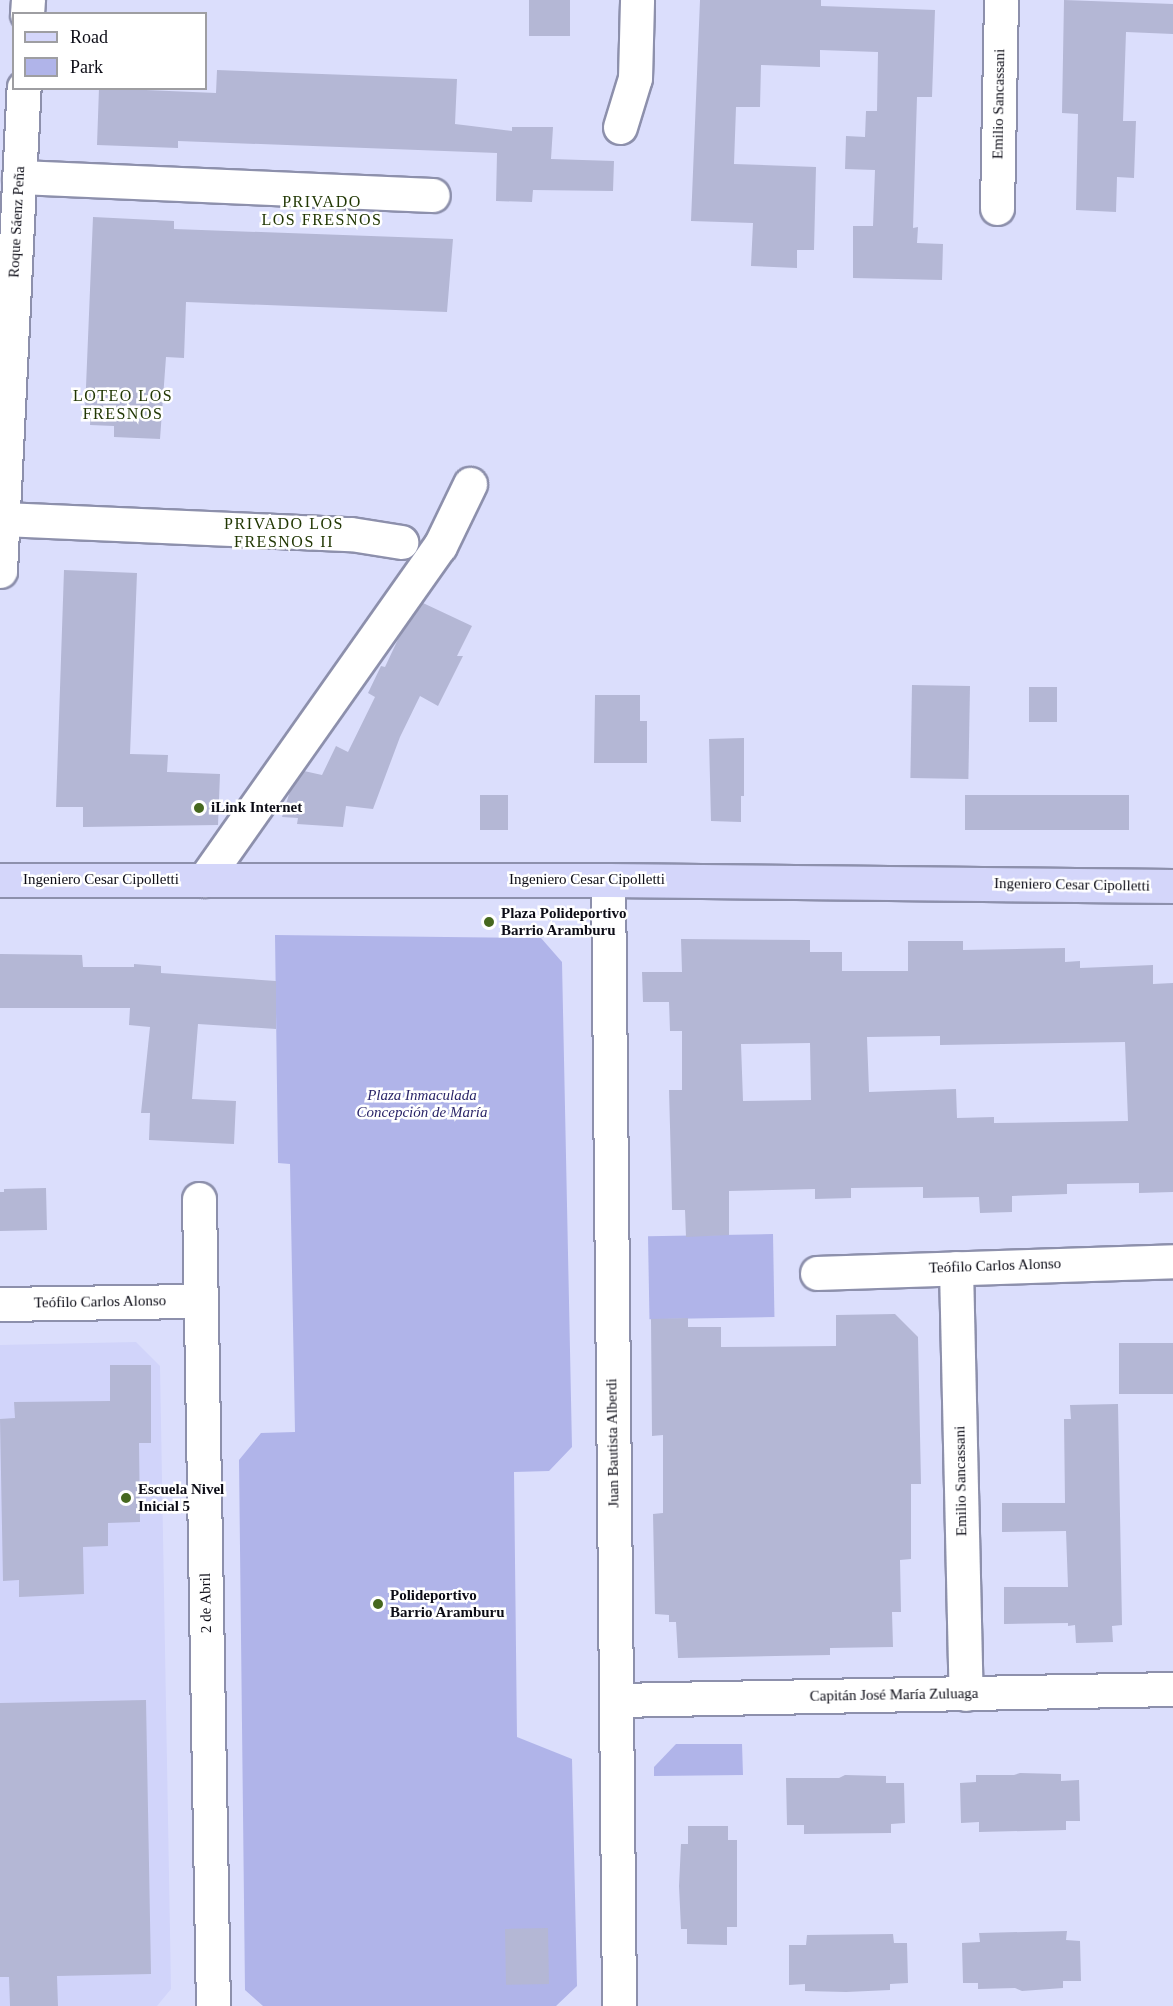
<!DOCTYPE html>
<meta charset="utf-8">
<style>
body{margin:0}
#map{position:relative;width:1173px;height:2006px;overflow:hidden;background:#dbdefc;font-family:"Times New Roman",serif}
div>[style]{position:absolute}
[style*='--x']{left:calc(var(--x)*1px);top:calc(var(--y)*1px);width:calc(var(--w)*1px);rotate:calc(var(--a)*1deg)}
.built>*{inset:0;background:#d1d4fa}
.green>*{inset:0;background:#b0b4e9;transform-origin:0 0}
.building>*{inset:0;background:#b4b7d5;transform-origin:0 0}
.roads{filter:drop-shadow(2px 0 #8d90ac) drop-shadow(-2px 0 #8d90ac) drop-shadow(0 2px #8d90ac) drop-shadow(0 -2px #8d90ac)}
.minor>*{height:33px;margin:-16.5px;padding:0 16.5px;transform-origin:16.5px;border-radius:16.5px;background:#fff}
.major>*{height:33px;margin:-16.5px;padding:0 16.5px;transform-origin:16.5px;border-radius:16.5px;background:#d4d6fa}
.dots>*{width:16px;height:16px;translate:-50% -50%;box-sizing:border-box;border:3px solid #fff;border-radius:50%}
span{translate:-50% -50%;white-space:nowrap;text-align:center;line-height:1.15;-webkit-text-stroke:5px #fff;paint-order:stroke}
.street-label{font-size:15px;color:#0c0c16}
.poi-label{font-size:15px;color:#0c0c16;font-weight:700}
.left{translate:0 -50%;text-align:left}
.park-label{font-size:15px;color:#2b2669;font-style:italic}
.neighbourhood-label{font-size:16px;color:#213703;letter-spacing:1.5px}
.legend{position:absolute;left:12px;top:12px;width:195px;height:78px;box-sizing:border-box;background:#fff;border:2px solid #9e9ea2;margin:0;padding:8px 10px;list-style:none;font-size:18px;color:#0c0c16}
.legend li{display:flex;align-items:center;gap:12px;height:30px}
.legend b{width:30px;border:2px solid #9e9ea2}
</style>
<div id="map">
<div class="built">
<div style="clip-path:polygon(136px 1342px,160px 1366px,171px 1989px,157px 2006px,0 2006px,0 1345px)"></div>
</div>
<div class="green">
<div style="clip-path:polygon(275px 935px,541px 938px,562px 962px,572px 1447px,549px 1471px,514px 1472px,517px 1737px,572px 1759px,577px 1986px,556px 2006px,263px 2006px,245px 1990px,239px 1460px,261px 1433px,295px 1432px,290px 1164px,278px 1163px)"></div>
<div style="left:773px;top:1234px;width:83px;height:125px;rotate:89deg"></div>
<div style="clip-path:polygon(676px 1744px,742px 1744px,743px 1775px,654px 1776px,654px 1767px)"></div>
</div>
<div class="building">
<div style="left:529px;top:0;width:41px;height:36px"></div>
<div style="clip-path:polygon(700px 0,821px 0,821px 6px,935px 10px,932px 97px,917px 97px,913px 228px,918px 227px,917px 243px,943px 244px,942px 280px,853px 278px,853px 226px,873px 226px,875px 170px,845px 169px,846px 136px,865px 137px,866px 111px,877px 111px,878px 52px,820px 50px,820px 67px,761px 65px,760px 107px,736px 107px,734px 164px,816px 167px,814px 250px,797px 250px,797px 268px,751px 266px,753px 223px,691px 221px)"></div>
<div style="clip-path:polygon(1064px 0,1173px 4px,1173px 34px,1126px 32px,1123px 121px,1136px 121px,1134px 178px,1117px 177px,1116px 212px,1076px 210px,1078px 114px,1062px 113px)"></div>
<div style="clip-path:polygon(217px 70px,457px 79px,455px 124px,512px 131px,512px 127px,553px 127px,551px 159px,614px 161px,613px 191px,533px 190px,532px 202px,496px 201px,497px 153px,178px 141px,178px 148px,97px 145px,99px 88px,216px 93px)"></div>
<div style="clip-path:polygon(93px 217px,174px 221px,174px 229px,453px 239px,447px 312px,186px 302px,184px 358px,166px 357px,160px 439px,114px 437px,114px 426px,90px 425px,91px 411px,85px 411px)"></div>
<div style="clip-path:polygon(64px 570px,137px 573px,130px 754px,168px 755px,167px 772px,220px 774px,218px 825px,83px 827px,83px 807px,56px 807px)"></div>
<div style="clip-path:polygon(423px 603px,472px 626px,457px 656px,463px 656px,438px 706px,420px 696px,400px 737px,373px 809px,346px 806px,343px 827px,297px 824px,298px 818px,282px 817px,290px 791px,304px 771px,322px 775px,336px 746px,348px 752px,375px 697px,368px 693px,381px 666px,385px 667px,400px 635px)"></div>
<div style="left:912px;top:685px;width:58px;height:93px;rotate:1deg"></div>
<div style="left:1029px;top:687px;width:28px;height:35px"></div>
<div style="clip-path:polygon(595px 695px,640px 695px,640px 721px,647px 721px,647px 763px,594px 763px)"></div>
<div style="clip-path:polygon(744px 738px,744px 796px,741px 796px,741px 822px,711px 821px,709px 739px)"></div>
<div style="left:480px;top:795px;width:28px;height:35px"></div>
<div style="left:965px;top:795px;width:164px;height:35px"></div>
<div style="clip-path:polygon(evenodd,681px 939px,810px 940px,810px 952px,842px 952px,842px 971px,908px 971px,908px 941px,963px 941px,963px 950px,1065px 948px,1065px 962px,1080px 961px,1080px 968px,1153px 965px,1153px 984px,1173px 983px,1173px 1192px,1139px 1193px,1139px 1183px,1067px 1184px,1067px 1194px,1012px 1196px,1012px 1212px,980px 1213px,979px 1197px,923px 1198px,923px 1187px,851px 1188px,851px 1198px,815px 1199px,815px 1189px,729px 1191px,729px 1235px,686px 1237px,685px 1210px,672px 1210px,671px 1164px,669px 1090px,682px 1090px,682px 1031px,670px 1031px,669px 1002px,643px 1002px,642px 972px,682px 972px,681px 939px,940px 1036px,940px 1045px,1125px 1042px,1128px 1121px,994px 1123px,994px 1117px,957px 1118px,956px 1089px,869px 1092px,867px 1037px,940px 1036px,681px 939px,810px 1043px,811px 1100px,743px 1101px,741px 1044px,810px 1043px)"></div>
<div style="clip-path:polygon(0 954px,82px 955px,83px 967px,134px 967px,134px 964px,161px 966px,161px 973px,276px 981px,276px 1029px,198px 1024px,192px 1099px,236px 1101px,234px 1144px,149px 1140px,150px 1113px,141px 1113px,150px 1027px,129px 1025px,130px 1008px,0 1008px)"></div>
<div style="clip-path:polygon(46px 1188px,47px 1230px,0 1231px,0 1192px,4px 1192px,4px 1189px)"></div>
<div style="clip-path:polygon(895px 1314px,918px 1337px,921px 1484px,911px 1484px,911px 1559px,900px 1560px,901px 1612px,892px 1612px,893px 1647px,830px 1648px,830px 1655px,678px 1658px,676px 1622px,669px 1622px,669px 1615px,655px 1614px,653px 1514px,663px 1513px,663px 1435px,652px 1436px,651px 1319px,688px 1318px,688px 1327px,721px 1327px,721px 1347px,836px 1346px,836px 1315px)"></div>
<div style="left:1173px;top:1343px;width:51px;height:54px;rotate:90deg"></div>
<div style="clip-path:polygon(110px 1365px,151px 1365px,151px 1443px,139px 1443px,140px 1522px,108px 1523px,108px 1546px,83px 1547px,84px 1594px,19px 1597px,19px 1580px,3px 1581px,0 1419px,15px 1418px,14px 1402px,110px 1401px)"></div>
<div style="clip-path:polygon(1118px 1404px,1122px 1625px,1112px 1626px,1113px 1642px,1076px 1643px,1075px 1625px,1068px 1626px,1068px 1623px,1004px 1624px,1004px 1587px,1068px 1587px,1066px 1531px,1002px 1532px,1002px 1503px,1065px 1503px,1064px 1419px,1071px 1419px,1070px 1405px)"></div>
<div style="clip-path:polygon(146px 1700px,151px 1974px,57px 1976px,58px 2006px,10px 2006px,9px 1977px,0 1977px,0 1703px)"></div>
<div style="clip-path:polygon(1020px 1773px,1061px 1774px,1061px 1781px,1079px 1780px,1080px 1821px,1066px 1821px,1066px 1830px,979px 1832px,979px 1822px,961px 1823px,960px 1783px,976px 1782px,976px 1775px,1014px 1775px)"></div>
<div style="clip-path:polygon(845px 1775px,886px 1776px,886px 1783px,904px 1783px,905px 1823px,891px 1824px,891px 1833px,804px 1834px,804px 1825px,787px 1825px,786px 1778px,839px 1778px)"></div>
<div style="clip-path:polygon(688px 1826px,728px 1826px,728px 1840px,737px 1840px,737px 1927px,727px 1927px,727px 1945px,687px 1944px,687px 1929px,681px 1929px,679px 1886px,681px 1844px,688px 1844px)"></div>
<div style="left:548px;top:1928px;width:56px;height:43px;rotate:89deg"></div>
<div style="clip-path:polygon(1067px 1931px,1066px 1940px,1080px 1941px,1081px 1981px,1063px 1981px,1063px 1988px,1022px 1991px,1015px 1988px,978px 1989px,978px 1983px,963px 1983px,962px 1943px,980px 1942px,979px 1933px)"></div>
<div style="clip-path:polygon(893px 1934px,894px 1943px,907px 1943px,908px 1983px,890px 1984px,890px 1990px,846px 1992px,805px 1991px,805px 1984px,789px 1985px,789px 1945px,806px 1945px,807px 1935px)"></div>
</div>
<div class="roads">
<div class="minor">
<div style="--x:27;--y:14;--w:14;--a:-86"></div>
<div style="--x:620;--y:127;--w:51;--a:-73"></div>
<div style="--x:635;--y:78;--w:78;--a:-88.5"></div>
<div style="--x:19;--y:177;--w:414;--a:2.5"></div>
<div style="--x:997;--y:208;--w:208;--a:-88.9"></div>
<div style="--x:3;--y:519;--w:348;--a:2.5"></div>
<div style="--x:351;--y:534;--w:51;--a:9.1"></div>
<div style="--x:0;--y:571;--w:484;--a:-87.2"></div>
<div style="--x:204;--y:880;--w:409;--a:-54.8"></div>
<div style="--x:440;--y:546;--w:69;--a:-64.2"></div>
<div style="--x:608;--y:880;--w:1126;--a:89.44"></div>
<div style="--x:199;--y:1199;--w:807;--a:89.01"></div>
<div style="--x:956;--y:1268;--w:426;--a:88.7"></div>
<div style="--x:817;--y:1273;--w:356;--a:-1.9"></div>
<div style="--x:0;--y:1304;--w:200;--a:-0.9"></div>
<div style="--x:616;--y:1700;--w:557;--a:-1.13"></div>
</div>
<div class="major">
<div style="--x:0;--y:880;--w:608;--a:0"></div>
<div style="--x:608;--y:880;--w:565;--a:0.61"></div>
</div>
</div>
<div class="dots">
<div style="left:199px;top:808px;background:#46681f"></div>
<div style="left:489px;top:922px;background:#46681f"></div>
<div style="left:126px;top:1498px;background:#46681f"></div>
<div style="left:378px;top:1604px;background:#46681f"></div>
</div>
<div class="street-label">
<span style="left:999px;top:104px;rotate:-89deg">Emilio Sancassani</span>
<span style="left:17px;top:222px;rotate:-87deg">Roque Sáenz Peña</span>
<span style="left:101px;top:880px">Ingeniero Cesar Cipolletti</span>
<span style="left:587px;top:880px">Ingeniero Cesar Cipolletti</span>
<span style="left:1072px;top:885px;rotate:1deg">Ingeniero Cesar Cipolletti</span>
<span style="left:995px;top:1266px;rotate:-2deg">Teófilo Carlos Alonso</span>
<span style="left:100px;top:1302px;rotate:-1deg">Teófilo Carlos Alonso</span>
<span style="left:613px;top:1443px;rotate:-91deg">Juan Bautista Alberdi</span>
<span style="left:961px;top:1481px;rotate:-91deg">Emilio Sancassani</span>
<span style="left:206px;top:1603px;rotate:-91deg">2 de Abril</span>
<span style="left:894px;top:1695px;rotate:-1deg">Capitán José María Zuluaga</span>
</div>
<div class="poi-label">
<span class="left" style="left:211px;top:808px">iLink Internet</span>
<span class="left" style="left:501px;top:922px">Plaza Polideportivo<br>Barrio Aramburu</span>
<span class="left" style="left:138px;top:1498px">Escuela Nivel<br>Inicial 5</span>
<span class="left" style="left:390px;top:1604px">Polideportivo<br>Barrio Aramburu</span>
</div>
<div class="park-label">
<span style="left:422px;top:1104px">Plaza Inmaculada<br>Concepción de María</span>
</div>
<div class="neighbourhood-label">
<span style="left:322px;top:211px">PRIVADO<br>LOS FRESNOS</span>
<span style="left:123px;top:405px">LOTEO LOS<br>FRESNOS</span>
<span style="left:284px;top:533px">PRIVADO LOS<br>FRESNOS II</span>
</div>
<ul class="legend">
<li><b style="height:8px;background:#d4d6fa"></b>Road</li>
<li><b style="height:16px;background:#b0b4e9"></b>Park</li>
</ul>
</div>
